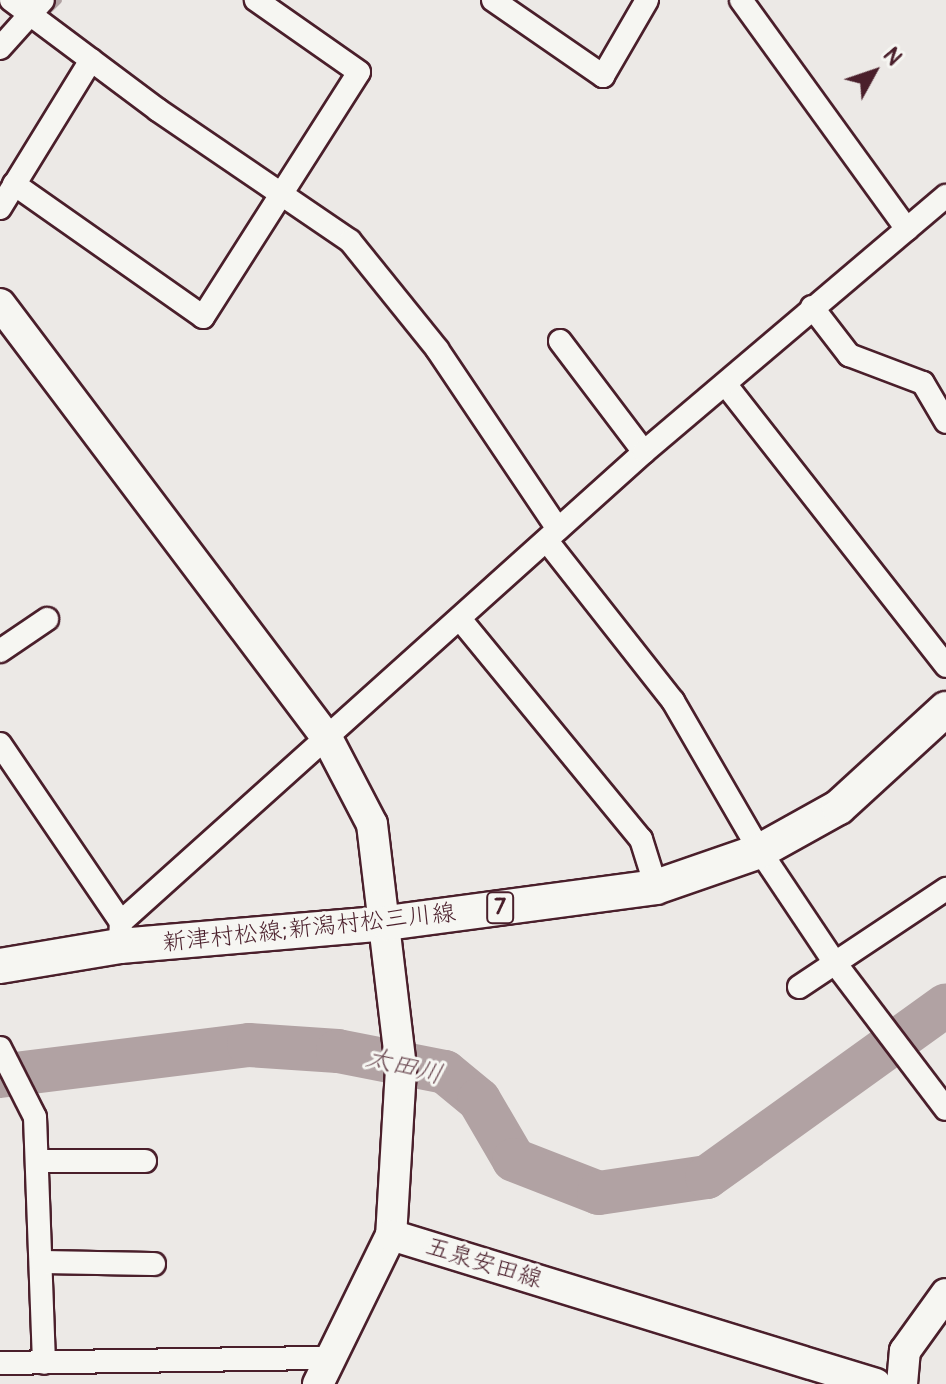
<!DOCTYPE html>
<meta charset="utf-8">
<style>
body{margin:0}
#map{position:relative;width:946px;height:1384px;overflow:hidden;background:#ece9e6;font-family:Pangolin,"Klee One",sans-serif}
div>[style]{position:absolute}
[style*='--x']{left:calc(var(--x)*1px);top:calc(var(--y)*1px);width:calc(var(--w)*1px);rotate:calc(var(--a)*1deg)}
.stream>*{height:7px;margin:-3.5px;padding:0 3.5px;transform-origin:3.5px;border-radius:3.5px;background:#b1a2a3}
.river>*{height:44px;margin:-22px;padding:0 22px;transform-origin:22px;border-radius:22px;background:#b1a2a3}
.roads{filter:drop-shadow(2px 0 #4a1f2b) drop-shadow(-2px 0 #4a1f2b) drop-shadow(0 2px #4a1f2b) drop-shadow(0 -2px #4a1f2b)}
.street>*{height:22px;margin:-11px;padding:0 11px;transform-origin:11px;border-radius:11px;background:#f6f6f2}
.secondary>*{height:30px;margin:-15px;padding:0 15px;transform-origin:15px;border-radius:15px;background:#f6f6f2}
.primary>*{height:34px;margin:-17px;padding:0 17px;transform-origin:17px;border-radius:17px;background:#f6f6f2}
span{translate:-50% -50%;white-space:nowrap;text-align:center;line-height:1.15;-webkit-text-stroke:6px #f6f6f2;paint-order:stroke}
.shield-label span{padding:2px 6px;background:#f6f6f2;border:2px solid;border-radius:6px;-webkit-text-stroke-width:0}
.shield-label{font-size:22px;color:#4a1f2b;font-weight:700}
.street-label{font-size:24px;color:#4a1f2b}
.water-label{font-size:26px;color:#6e4d55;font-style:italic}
.north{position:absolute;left:834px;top:32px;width:80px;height:80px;-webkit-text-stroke:6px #f6f6f2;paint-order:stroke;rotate:50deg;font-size:22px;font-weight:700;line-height:32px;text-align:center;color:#4a1f2b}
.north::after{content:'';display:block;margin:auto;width:28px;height:36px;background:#4a1f2b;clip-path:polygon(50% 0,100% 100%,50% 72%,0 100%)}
</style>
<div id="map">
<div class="stream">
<div style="--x:45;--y:13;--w:18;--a:-45"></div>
</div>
<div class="river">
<div style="--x:0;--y:1076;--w:251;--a:-7.1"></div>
<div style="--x:249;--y:1045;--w:89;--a:3.9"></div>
<div style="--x:338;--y:1051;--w:109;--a:11.1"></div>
<div style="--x:445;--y:1072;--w:44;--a:39.5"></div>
<div style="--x:479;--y:1100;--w:69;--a:59.7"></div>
<div style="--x:514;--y:1160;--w:91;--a:21.2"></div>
<div style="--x:599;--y:1193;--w:109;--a:-8.4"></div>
<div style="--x:707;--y:1177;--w:294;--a:-35.7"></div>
</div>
<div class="roads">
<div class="street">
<div style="--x:11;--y:0;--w:184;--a:36.8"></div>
<div style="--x:158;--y:110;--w:232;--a:34.3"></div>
<div style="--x:350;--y:241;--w:139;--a:51.1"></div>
<div style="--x:437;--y:349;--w:217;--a:56.1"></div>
<div style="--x:493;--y:0;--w:134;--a:34.6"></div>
<div style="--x:603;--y:76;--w:88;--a:-59.9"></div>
<div style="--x:741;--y:0;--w:283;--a:54.1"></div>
<div style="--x:0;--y:48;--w:64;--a:-48.1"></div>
<div style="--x:14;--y:184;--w:231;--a:35.1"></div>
<div style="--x:203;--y:317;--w:290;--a:-57.5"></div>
<div style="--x:359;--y:72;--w:126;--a:-145"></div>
<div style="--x:0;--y:208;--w:174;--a:-58.4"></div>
<div style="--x:812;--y:307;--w:61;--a:52.4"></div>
<div style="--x:849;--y:355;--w:79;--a:20.7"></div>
<div style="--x:923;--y:383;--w:45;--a:59.5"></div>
<div style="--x:560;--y:341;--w:139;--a:52.9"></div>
<div style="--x:726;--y:385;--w:357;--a:51.9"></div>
<div style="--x:547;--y:541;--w:204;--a:51.8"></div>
<div style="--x:673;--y:701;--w:173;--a:59.9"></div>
<div style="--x:760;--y:851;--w:135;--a:56.2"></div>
<div style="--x:835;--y:963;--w:183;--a:52.8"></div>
<div style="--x:460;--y:619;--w:285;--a:50.6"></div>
<div style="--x:641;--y:839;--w:50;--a:72.6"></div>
<div style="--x:0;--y:651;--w:57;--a:-34.2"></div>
<div style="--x:0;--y:744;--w:215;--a:55.8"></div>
<div style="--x:120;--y:946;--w:24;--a:-88"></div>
<div style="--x:121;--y:922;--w:703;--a:-41.94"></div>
<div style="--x:644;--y:452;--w:396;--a:-40.3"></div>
<div style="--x:799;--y:987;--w:177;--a:-33.7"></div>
<div style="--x:0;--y:1048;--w:77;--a:63.1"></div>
<div style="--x:35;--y:1117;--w:246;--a:87.9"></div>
<div style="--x:37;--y:1161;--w:108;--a:0"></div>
<div style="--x:41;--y:1262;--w:113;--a:1"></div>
<div style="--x:0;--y:1363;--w:333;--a:-0.9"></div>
</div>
<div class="secondary">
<div style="--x:0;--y:304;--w:543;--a:53"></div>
<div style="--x:327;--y:738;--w:97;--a:62.4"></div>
<div style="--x:372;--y:824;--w:247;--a:83.2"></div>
<div style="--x:401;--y:1069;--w:166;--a:93.4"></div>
<div style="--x:391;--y:1235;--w:166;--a:116.1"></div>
<div style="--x:391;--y:1235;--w:507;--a:17.08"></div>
<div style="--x:902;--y:1384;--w:33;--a:-85"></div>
<div style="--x:905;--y:1351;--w:70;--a:-54.3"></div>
</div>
<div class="primary">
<div style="--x:0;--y:966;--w:122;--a:-9.5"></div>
<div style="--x:120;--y:946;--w:268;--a:-4.9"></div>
<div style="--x:387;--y:923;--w:271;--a:-7.6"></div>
<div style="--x:656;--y:887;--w:110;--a:-19.1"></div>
<div style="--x:760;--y:851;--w:90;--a:-29.1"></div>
<div style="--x:839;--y:807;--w:145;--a:-42.5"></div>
</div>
</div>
<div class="shield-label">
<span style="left:500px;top:908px">7</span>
</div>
<div class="street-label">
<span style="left:309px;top:928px;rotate:-6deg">新津村松線;新潟村松三川線</span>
<span style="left:484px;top:1263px;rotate:17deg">五泉安田線</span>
</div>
<div class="water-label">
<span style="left:404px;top:1067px;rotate:14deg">太田川</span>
</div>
<div class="north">N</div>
</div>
